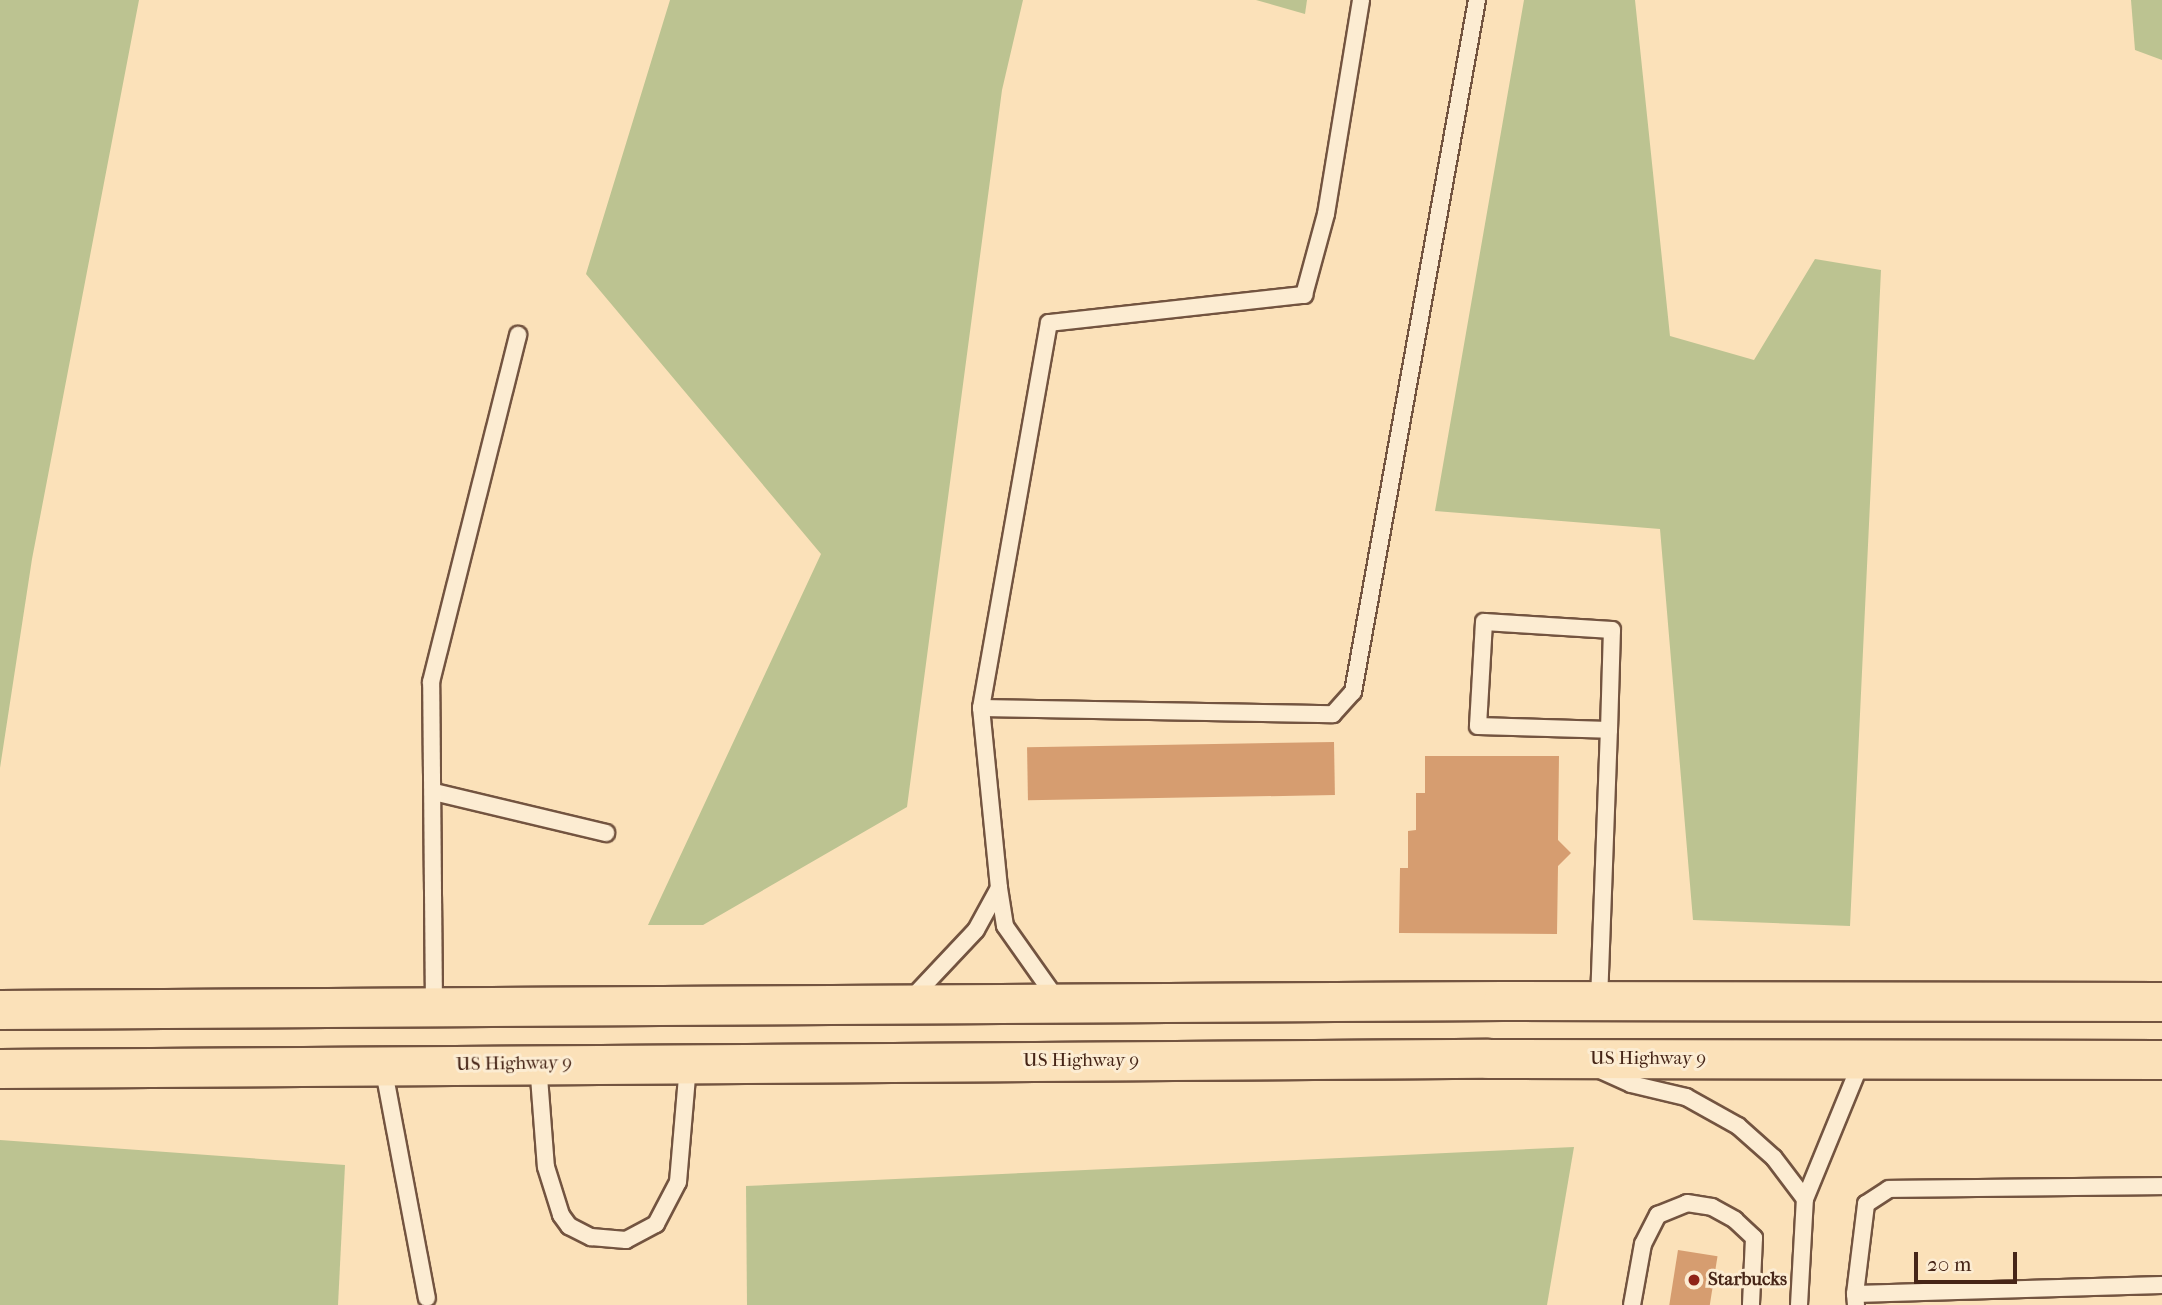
<!DOCTYPE html>
<style>
body{margin:0}
#map{position:relative;width:2162px;height:1305px;overflow:hidden;background:#fbe1b9;font-family:"IM FELL French Canon",serif}
div>[style]{position:absolute}
[style*='--x']{left:calc(var(--x)*1px);top:calc(var(--y)*1px);width:calc(var(--w)*1px);rotate:calc(var(--a)*1deg)}
.green>*{inset:0;background:#bcc391}
.building>*{inset:0;background:#d69d70;transform-origin:0 0}
.roads{filter:drop-shadow(2px 0 #735440) drop-shadow(-2px 0 #735440) drop-shadow(0 2px #735440) drop-shadow(0 -2px #735440)}
.service>*{height:16px;margin:-8px;padding:0 8px;transform-origin:8px;border-radius:8px;background:#fcecd2}
.trunk>*{height:38px;margin:-19px;padding:0 19px;transform-origin:19px;border-radius:19px;background:#fbe1b9}
.dots>*{width:19px;height:19px;translate:-50% -50%;box-sizing:border-box;border:4px solid #fcecd2;border-radius:50%}
span{translate:-50% -50%;white-space:nowrap;text-align:center;line-height:1.15;-webkit-text-stroke:6px #fcecd2;paint-order:stroke}
.street-label{font-size:19px;color:#462517}
.poi-label{font-size:19px;color:#462517;font-weight:700}
.left{translate:0 -50%;text-align:left}
.scale{position:absolute;left:1914px;top:1252px;width:103px;height:32px;box-sizing:border-box;border:4px solid #462517;border-top:0;padding-left:9px;font-size:21px;line-height:24px;white-space:nowrap;color:#462517;-webkit-text-stroke:5px #fcecd2;paint-order:stroke}
</style>
<div id="map">
<div class="green">
<div style="clip-path:polygon(0 0,139px 0,32px 559px,0 768px)"></div>
<div style="clip-path:polygon(670px 0,1023px 0,1002px 90px,907px 807px,703px 925px,648px 925px,821px 554px,586px 274px)"></div>
<div style="clip-path:polygon(1256px 0,1307px 0,1305px 14px)"></div>
<div style="clip-path:polygon(1524px 0,1635px 0,1670px 336px,1754px 360px,1815px 259px,1881px 270px,1850px 926px,1693px 920px,1660px 529px,1435px 511px)"></div>
<div style="clip-path:polygon(2131px 0,2162px 0,2162px 60px,2135px 50px)"></div>
<div style="clip-path:polygon(0 1140px,345px 1165px,338px 1305px,0 1305px)"></div>
<div style="clip-path:polygon(1574px 1147px,1547px 1305px,747px 1305px,746px 1186px)"></div>
</div>
<div class="building">
<div style="left:1334px;top:742px;width:53px;height:307px;rotate:89deg"></div>
<div style="clip-path:polygon(1425px 756px,1559px 756px,1558px 840px,1571px 853px,1558px 866px,1557px 934px,1399px 933px,1400px 868px,1408px 868px,1408px 831px,1416px 830px,1416px 793px,1425px 793px)"></div>
<div style="left:1678px;top:1250px;width:40px;height:56px;rotate:9deg"></div>
</div>
<div class="roads">
<div class="service">
<div style="--x:981;--y:708;--w:352;--a:1"></div>
<div style="--x:1333;--y:714;--w:30;--a:-48"></div>
<div style="--x:1353;--y:692;--w:703;--a:-79.84"></div>
<div style="--x:434;--y:792;--w:177;--a:13.4"></div>
<div style="--x:999;--y:888;--w:181;--a:-95.7"></div>
<div style="--x:981;--y:708;--w:391;--a:-80"></div>
<div style="--x:1049;--y:323;--w:257;--a:-6.3"></div>
<div style="--x:1304;--y:295;--w:84;--a:-74.8"></div>
<div style="--x:1326;--y:214;--w:217;--a:-80.7"></div>
<div style="--x:912;--y:998;--w:93;--a:-46.7"></div>
<div style="--x:976;--y:930;--w:48;--a:-61.3"></div>
<div style="--x:999;--y:888;--w:38;--a:81"></div>
<div style="--x:1005;--y:926;--w:92;--a:54.8"></div>
<div style="--x:1599;--y:1001;--w:271;--a:-87.9"></div>
<div style="--x:1609;--y:730;--w:100;--a:-88.3"></div>
<div style="--x:1612;--y:630;--w:128;--a:-176.4"></div>
<div style="--x:1484;--y:622;--w:104;--a:93.3"></div>
<div style="--x:1478;--y:726;--w:131;--a:1.7"></div>
<div style="--x:434;--y:1006;--w:324;--a:-90.5"></div>
<div style="--x:431;--y:682;--w:358;--a:-75.9"></div>
<div style="--x:538;--y:1064;--w:103;--a:85.6"></div>
<div style="--x:546;--y:1167;--w:50;--a:72.6"></div>
<div style="--x:561;--y:1215;--w:14;--a:54"></div>
<div style="--x:569;--y:1226;--w:25;--a:27"></div>
<div style="--x:591;--y:1237;--w:35;--a:5"></div>
<div style="--x:626;--y:1240;--w:34;--a:-28"></div>
<div style="--x:656;--y:1224;--w:47;--a:-62.4"></div>
<div style="--x:678;--y:1182;--w:117;--a:-85.1"></div>
<div style="--x:383;--y:1066;--w:236;--a:79.3"></div>
<div style="--x:1600;--y:1070;--w:34;--a:24"></div>
<div style="--x:1631;--y:1084;--w:57;--a:13.3"></div>
<div style="--x:1686;--y:1097;--w:60;--a:29.1"></div>
<div style="--x:1738;--y:1126;--w:48;--a:41.6"></div>
<div style="--x:1774;--y:1158;--w:51;--a:52.9"></div>
<div style="--x:1855;--y:1294;--w:91;--a:-83"></div>
<div style="--x:1866;--y:1204;--w:27;--a:-33"></div>
<div style="--x:1889;--y:1189;--w:273;--a:-0.6"></div>
<div style="--x:1632;--y:1305;--w:62;--a:-79.8"></div>
<div style="--x:1643;--y:1244;--w:33;--a:-63"></div>
<div style="--x:1658;--y:1215;--w:31;--a:-22"></div>
<div style="--x:1687;--y:1203;--w:25;--a:9"></div>
<div style="--x:1712;--y:1207;--w:26;--a:29"></div>
<div style="--x:1735;--y:1220;--w:26;--a:43"></div>
<div style="--x:1754;--y:1238;--w:67;--a:92.6"></div>
<div style="--x:1799;--y:1305;--w:106;--a:-86.8"></div>
<div style="--x:1805;--y:1199;--w:150;--a:-67.7"></div>
<div style="--x:1856;--y:1305;--w:11;--a:-95"></div>
<div style="--x:1855;--y:1294;--w:307;--a:-1.7"></div>
</div>
<div class="trunk">
<div style="--x:0;--y:1010;--w:1503;--a:-0.34"></div>
<div style="--x:1503;--y:1001;--w:659;--a:0.09"></div>
<div style="--x:0;--y:1069;--w:1488;--a:-0.39"></div>
<div style="--x:1488;--y:1059;--w:674;--a:0.09"></div>
</div>
</div>
<div class="dots">
<div style="left:1694px;top:1280px;background:#8f2418"></div>
</div>
<div class="street-label">
<span style="left:1648px;top:1059px">US Highway 9</span>
<span style="left:1081px;top:1061px">US Highway 9</span>
<span style="left:514px;top:1064px;rotate:-1deg">US Highway 9</span>
</div>
<div class="poi-label">
<span class="left" style="left:1708px;top:1280px">Starbucks</span>
</div>
<div class="scale">20 m</div>
</div>
